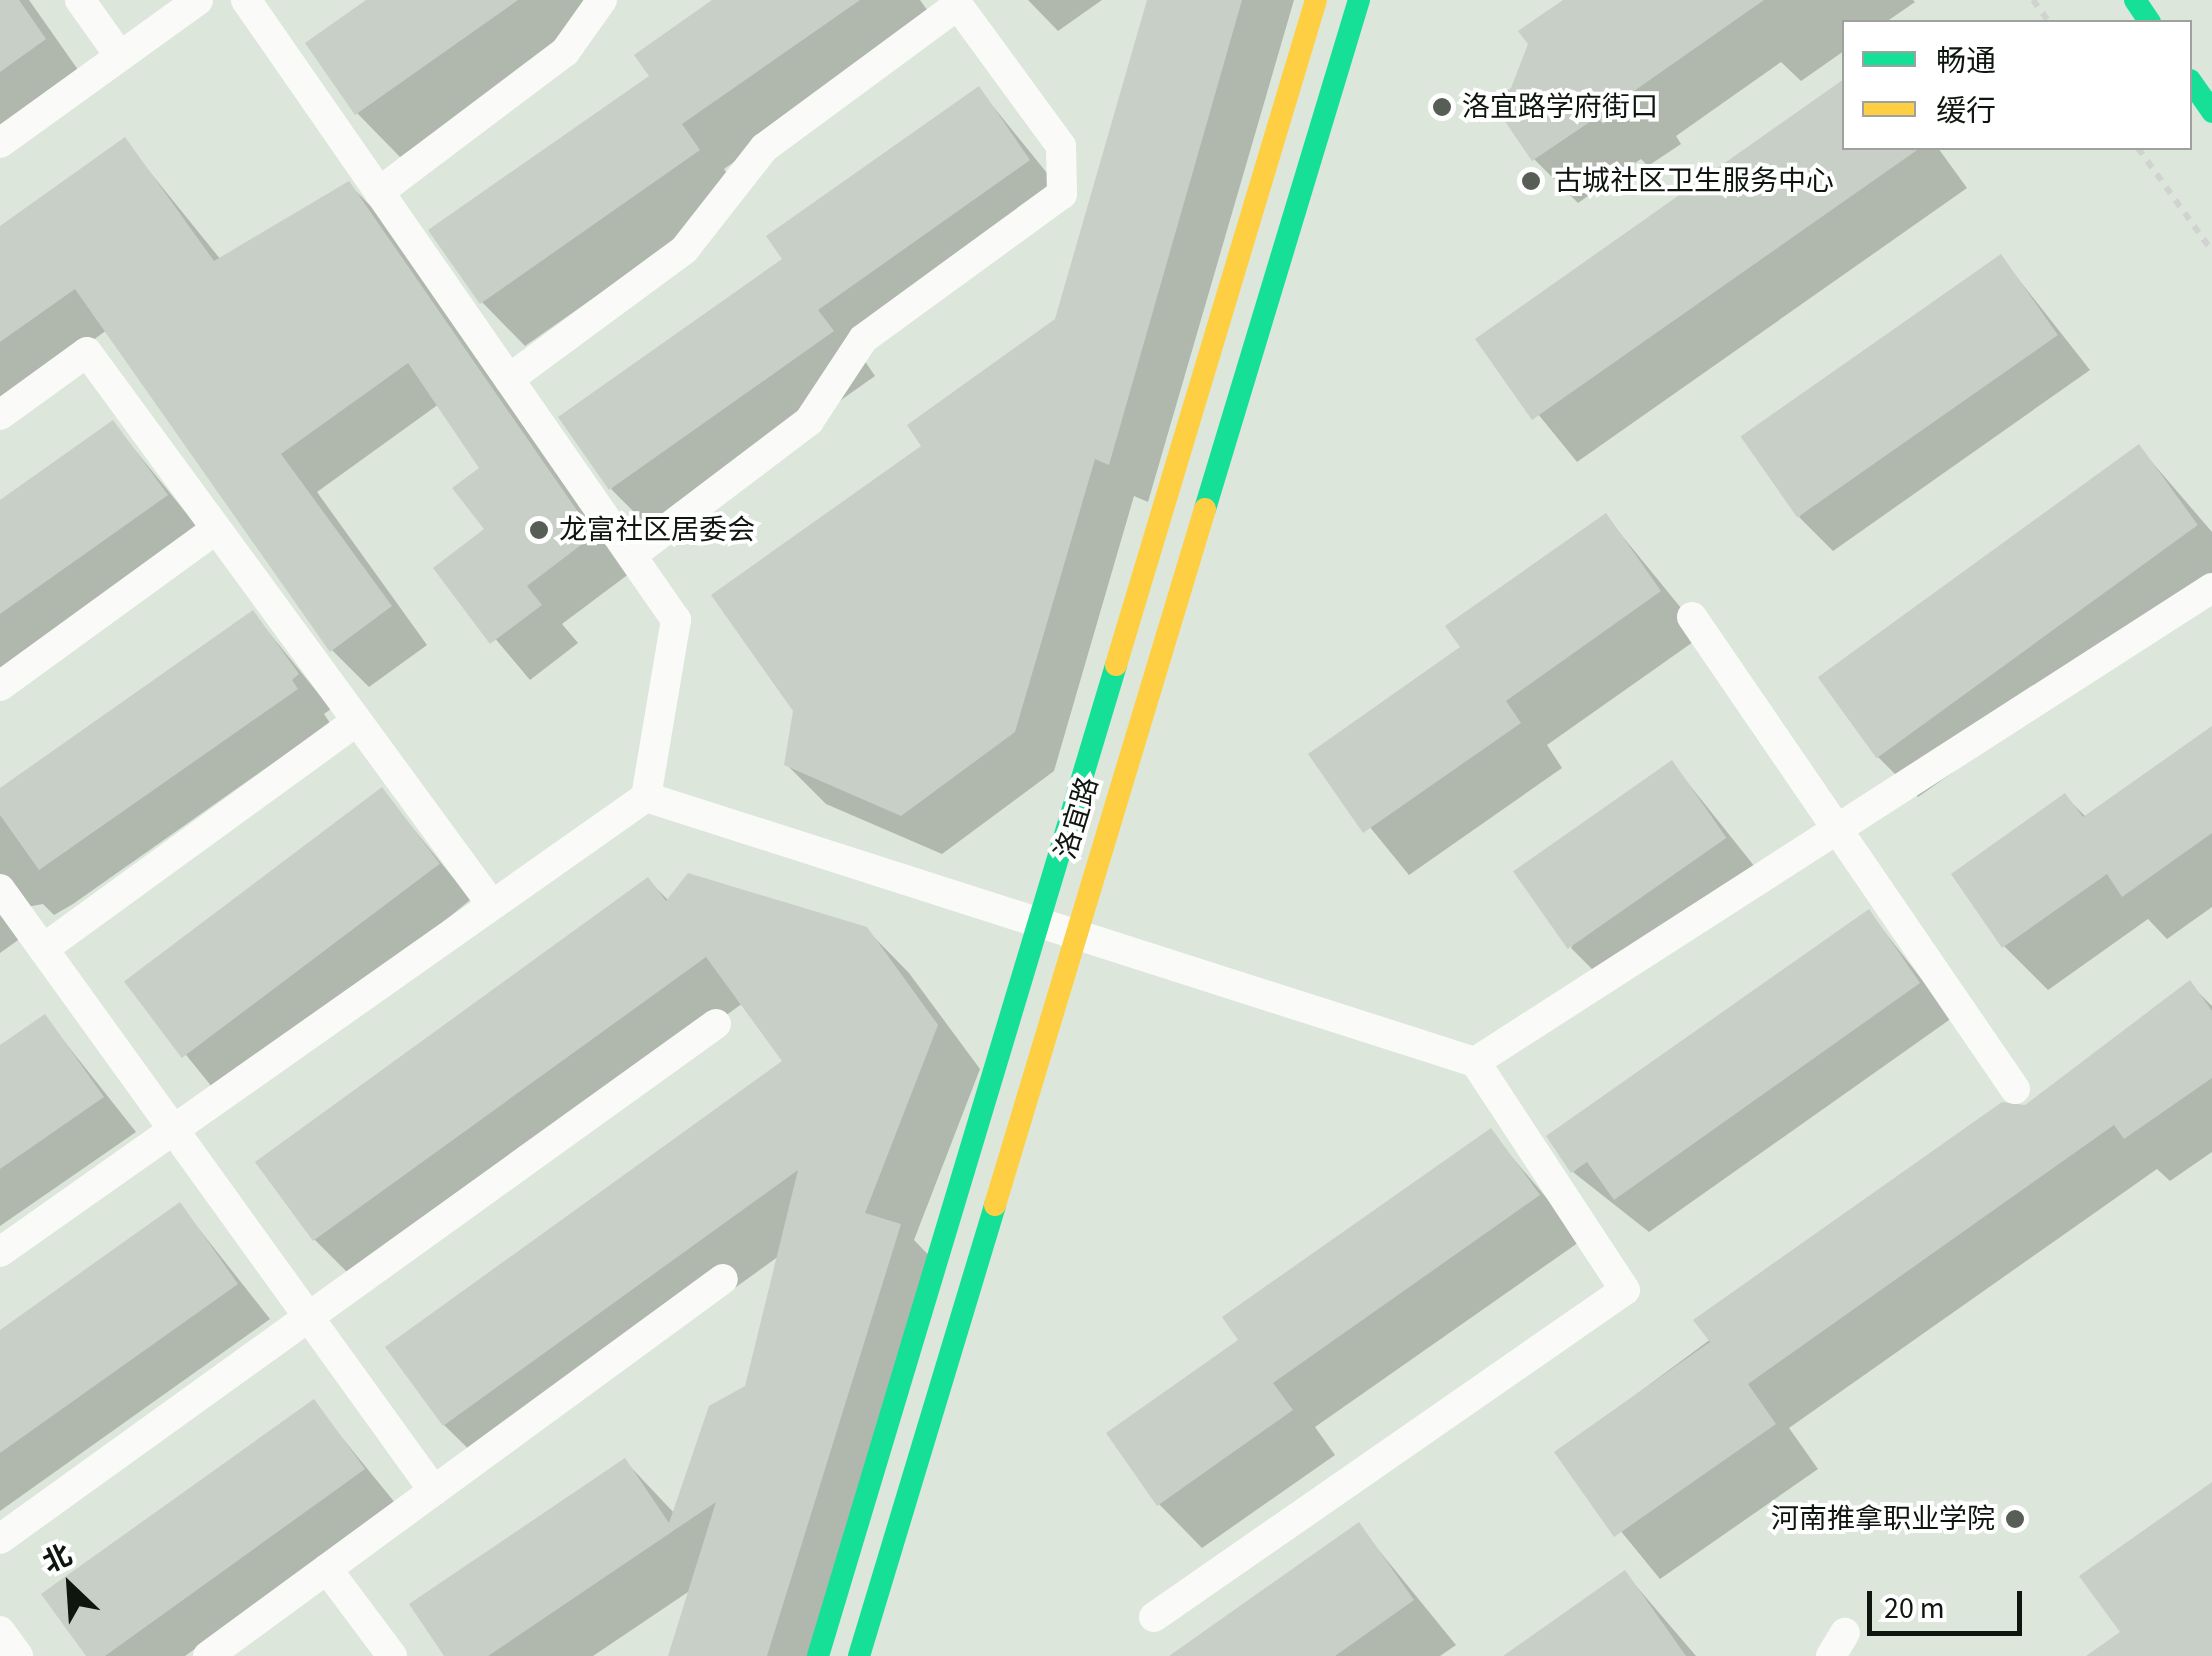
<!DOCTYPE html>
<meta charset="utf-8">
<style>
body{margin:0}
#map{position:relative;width:2212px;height:1656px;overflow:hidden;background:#dce6da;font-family:"Source Sans 3","Noto Sans SC",sans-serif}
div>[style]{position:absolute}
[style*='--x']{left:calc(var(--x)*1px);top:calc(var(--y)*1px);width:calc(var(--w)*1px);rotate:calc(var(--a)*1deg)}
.shadow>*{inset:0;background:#0003;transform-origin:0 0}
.building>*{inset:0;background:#c8cfc7;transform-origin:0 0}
.path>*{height:6px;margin-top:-3px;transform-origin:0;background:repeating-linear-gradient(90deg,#d1d3d1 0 8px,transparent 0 16px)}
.lane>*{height:30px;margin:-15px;padding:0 15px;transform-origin:15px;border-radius:15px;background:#fafbf9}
.fast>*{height:22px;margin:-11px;padding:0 11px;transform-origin:11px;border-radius:11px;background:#16e098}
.slow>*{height:22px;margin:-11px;padding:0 11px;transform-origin:11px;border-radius:11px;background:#ffcf43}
.dots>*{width:28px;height:28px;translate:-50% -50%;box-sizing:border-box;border:5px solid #fff;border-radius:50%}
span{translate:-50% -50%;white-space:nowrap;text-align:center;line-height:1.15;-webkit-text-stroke:8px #fff;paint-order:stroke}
.poi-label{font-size:28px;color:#0f150f}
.left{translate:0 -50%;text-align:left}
.right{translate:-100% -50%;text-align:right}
.street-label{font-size:28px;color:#0f150f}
.legend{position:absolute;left:1842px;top:20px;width:350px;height:130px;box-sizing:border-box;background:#fff;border:2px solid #9fa19f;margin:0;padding:12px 18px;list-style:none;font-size:30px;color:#0f150f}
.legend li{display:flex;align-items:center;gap:20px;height:50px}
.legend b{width:50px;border:2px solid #9fa19f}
.north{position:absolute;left:20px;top:1536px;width:100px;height:100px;-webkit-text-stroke:8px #fff;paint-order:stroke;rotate:335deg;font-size:28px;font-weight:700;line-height:40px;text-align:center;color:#0f150f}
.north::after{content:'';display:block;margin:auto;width:35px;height:45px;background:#0f150f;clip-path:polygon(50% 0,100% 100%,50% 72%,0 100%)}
.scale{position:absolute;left:1867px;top:1591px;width:155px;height:45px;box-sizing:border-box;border:5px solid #0f150f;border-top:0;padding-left:12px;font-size:30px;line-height:35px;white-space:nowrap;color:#0f150f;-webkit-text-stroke:8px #fff;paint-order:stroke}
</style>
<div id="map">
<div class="shadow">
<div style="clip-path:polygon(0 0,29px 0,88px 84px,0 146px)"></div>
<div style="clip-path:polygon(371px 0,606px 0,612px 8px,400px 157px,357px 113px)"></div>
<div style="clip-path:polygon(716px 0,920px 0,935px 21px,724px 169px,742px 194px,525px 346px,482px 302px)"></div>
<div style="clip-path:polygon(1028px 0,1102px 0,1058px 31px)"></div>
<div style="clip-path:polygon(1150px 0,1294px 0,1148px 502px,1134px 496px,1054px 771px,942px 854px,826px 804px,786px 764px,925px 447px,1057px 320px)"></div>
<div style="clip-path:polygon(1567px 0,1913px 0,1915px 2px,1886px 22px,1844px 22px,1844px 51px,1801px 81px,1781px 62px,1676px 136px,1681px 144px,1648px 166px,1641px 159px,1578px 203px,1534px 159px,1513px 90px)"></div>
<div style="clip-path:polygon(1844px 82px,1844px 148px,1938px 148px,1967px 188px,1577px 462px,1478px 340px)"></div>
<div style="clip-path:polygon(979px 89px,1072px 204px,860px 354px,875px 376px,654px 532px,611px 489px,786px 260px)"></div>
<div style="clip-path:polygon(124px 140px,221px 260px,349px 184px,386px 222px,630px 573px,562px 624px,578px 643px,530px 680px,437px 569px,488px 530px,483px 468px,439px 404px,317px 492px,427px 645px,369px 687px,332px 650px,107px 330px,0 406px,0 229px)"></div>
<div style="clip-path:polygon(2001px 257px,2090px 370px,1833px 551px,1799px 517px)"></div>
<div style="clip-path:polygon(113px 423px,200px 530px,0 672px,0 503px)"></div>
<div style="clip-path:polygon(2139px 447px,2212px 532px,2212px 589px,1918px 797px,1874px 753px)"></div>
<div style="clip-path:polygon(1606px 516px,1703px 635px,1547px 745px,1562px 768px,1409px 875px,1311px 755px,1464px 647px)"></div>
<div style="clip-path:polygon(253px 613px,331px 709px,324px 714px,330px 723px,73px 904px,54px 915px,43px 904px,21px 908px,21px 938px,0 953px,0 791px)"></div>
<div style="clip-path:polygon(2212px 729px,2212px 907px,2167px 939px,2148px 919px,2048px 990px,2004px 946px,2065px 796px,2086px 817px)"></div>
<div style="clip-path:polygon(1672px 763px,1759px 872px,1605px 982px,1571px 948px)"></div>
<div style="left:382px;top:790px;width:141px;height:319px;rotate:51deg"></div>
<div style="clip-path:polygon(648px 880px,669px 901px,866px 929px,909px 973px,980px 1069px,914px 1240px,942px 1269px,823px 1656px,671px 1656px,691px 1590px,593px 1656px,447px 1656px,625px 1461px,675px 1514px,747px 1388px,779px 1256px,487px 1467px,444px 1425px,786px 1061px,743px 1003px,357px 1282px,314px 1239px)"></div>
<div style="clip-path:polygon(1869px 912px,1952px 1018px,1649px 1232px,1573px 1172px)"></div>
<div style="clip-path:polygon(2190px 984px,2212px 1006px,2212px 1152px,2170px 1181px,2157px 1169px,1789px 1428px,1818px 1469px,1660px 1579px,1557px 1453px)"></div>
<div style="clip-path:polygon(45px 1017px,136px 1132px,0 1226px,0 1048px)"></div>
<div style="clip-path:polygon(1490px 1131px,1582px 1240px,1315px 1427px,1335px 1455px,1202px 1548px,1159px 1504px,1241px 1341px)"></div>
<div style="clip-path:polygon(180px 1205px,270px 1319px,0 1511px,0 1333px)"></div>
<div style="clip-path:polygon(313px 1402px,396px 1504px,185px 1656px,89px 1656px)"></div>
<div style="clip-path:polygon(1359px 1526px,1456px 1645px,1440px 1656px,1174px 1656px)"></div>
<div style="clip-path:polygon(1625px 1573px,1696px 1656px,1535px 1656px)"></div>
</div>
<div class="building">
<div style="clip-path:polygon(0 0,19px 0,46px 39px,0 72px)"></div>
<div style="clip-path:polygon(366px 0,518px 0,355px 115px,305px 43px)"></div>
<div style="clip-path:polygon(712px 0,860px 0,682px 124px,700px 150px,480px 304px,428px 230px,649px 76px,634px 55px)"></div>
<div style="clip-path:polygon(1147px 0,1242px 0,1109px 465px,1095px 459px,1015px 732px,901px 816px,784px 765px,793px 711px,711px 595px,921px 446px,907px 425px,1055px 319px)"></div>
<div style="clip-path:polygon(1563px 0,1764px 0,1634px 91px,1639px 99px,1603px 124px,1597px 117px,1532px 161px,1491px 101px,1511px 88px,1528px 44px,1518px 31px)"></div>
<div style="clip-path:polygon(1844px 79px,1844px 148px,1920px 148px,1532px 420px,1475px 339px)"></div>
<div style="clip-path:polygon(979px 86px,1030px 160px,818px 310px,834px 331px,609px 490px,558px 417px,782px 259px,766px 236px)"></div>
<div style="clip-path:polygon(125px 137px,214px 261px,349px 181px,594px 535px,527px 586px,542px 605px,490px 644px,433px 568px,484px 529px,452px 488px,479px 468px,408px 363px,281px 454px,392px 606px,330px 652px,75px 289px,0 342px,0 226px)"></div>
<div style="left:2001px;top:254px;width:99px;height:318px;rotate:55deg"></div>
<div style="clip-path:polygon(113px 420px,168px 495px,0 614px,0 500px)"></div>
<div style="left:2139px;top:444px;width:100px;height:397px;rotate:54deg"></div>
<div style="clip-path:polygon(1606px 513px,1661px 591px,1506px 701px,1521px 723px,1363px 833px,1308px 754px,1460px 647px,1445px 626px)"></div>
<div style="clip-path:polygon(253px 610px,299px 674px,292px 680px,298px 689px,39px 870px,0 815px,0 788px)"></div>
<div style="clip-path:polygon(2212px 726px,2212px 833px,2122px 897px,2107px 874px,2002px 948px,1951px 874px,2065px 793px,2083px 817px)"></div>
<div style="left:1672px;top:760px;width:95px;height:194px;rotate:55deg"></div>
<div style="left:382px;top:787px;width:96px;height:323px;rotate:53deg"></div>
<div style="clip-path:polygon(688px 873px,867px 927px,938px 1025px,865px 1213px,901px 1224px,767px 1656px,668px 1656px,716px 1502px,488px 1656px,444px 1656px,409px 1604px,625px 1458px,669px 1523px,709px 1406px,745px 1386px,798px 1170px,443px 1426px,385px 1347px,782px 1061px,706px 957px,313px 1241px,255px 1162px,648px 877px,666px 901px)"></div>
<div style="clip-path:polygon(1869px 909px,1920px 983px,1614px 1200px,1587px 1162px,1571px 1173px,1546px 1136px)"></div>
<div style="clip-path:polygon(2190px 980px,2212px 1011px,2212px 1078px,2124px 1139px,2114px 1125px,1748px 1384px,1776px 1424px,1614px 1537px,1554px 1452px,1710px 1342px,1693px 1320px,2002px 1102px,2025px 1105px)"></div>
<div style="clip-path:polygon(45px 1014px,104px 1097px,0 1169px,0 1045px)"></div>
<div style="clip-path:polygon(1491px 1128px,1540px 1195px,1273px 1383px,1293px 1410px,1157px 1506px,1106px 1433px,1238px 1340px,1222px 1317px)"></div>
<div style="clip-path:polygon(180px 1202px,238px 1284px,0 1453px,0 1330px)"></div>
<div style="clip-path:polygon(314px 1399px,365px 1469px,105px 1656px,86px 1656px,41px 1594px)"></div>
<div style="clip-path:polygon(2212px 1482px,2212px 1656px,2086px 1656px,2120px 1632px,2079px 1576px)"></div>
<div style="clip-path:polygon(1359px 1522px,1414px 1600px,1335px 1656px,1169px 1656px)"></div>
<div style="clip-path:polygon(1625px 1570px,1686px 1656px,1503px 1656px)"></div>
</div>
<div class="path">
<div style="--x:2033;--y:0;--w:27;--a:54"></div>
<div style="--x:2138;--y:148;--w:127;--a:54.3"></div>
</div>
<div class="lane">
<div style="--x:80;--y:0;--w:69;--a:54.5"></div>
<div style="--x:0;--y:143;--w:244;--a:-35.8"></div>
<div style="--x:379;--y:192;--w:233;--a:-37"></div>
<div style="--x:565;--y:52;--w:64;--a:-54.6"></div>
<div style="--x:509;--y:379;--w:217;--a:-36.4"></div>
<div style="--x:684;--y:250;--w:130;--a:-51.9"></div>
<div style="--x:764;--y:148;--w:241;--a:-36.4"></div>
<div style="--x:0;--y:415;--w:107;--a:-35.9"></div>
<div style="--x:87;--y:352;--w:685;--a:53.78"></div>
<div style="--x:632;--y:555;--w:222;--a:-37.1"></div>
<div style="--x:809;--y:421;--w:98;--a:-56.6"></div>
<div style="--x:863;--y:339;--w:246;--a:-36.1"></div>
<div style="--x:1062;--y:194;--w:48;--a:-91.2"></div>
<div style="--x:1061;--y:146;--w:181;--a:-126.2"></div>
<div style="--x:1692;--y:617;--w:572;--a:55.62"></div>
<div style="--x:0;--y:686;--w:267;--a:-36"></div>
<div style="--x:646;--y:797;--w:870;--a:17.73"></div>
<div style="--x:1475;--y:1062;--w:876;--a:-32.75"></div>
<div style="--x:0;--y:889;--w:742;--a:54.21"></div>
<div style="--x:43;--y:949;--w:388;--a:-36"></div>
<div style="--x:0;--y:1252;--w:790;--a:-35.16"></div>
<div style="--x:646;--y:797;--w:180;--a:-80.4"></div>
<div style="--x:676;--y:620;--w:755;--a:-124.74"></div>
<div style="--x:0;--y:1539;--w:882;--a:-35.73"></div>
<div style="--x:327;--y:1569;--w:109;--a:53.2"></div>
<div style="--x:1154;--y:1617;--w:573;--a:-34.77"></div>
<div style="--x:1625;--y:1290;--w:273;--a:-123.3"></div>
<div style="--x:0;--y:1631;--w:31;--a:54"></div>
<div style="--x:208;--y:1656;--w:638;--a:-36.21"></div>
<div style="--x:1831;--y:1656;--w:27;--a:-59"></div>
</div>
<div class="fast">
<div style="--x:2135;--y:0;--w:27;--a:56"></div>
<div style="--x:2190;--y:80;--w:39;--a:55"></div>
<div style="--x:1205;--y:509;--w:532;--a:-73.17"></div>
<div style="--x:818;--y:1656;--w:1035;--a:-73.26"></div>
<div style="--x:859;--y:1656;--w:471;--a:-73.2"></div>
</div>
<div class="slow">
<div style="--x:1116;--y:665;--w:694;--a:-73.26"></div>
<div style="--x:995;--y:1205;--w:727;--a:-73.21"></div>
</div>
<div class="dots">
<div style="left:1442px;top:107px;background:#575e56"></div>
<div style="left:1531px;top:181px;background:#575e56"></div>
<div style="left:539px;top:530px;background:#575e56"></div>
<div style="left:2015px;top:1519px;background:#575e56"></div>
</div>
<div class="poi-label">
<span class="left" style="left:1462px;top:107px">洛宜路学府街口</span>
<span class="left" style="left:1554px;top:181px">古城社区卫生服务中心</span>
<span class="left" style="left:559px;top:530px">龙富社区居委会</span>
<span class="right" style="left:1995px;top:1519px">河南推拿职业学院</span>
</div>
<div class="street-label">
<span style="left:1077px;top:818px;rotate:-73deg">洛宜路</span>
</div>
<ul class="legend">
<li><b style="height:12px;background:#16e098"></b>畅通</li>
<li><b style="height:12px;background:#ffcf43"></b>缓行</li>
</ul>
<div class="north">北</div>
<div class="scale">20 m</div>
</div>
